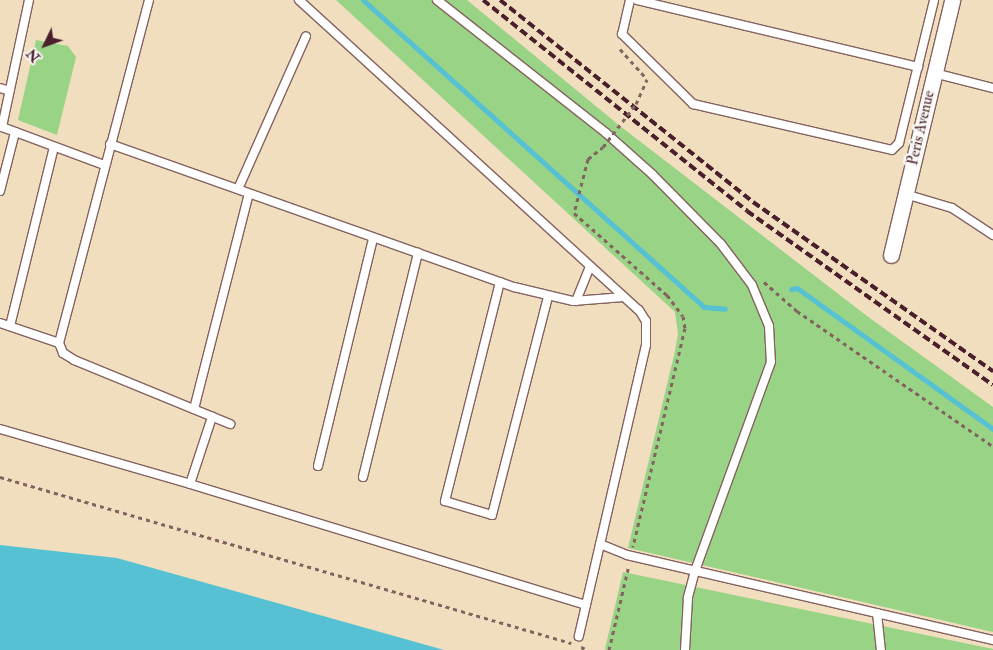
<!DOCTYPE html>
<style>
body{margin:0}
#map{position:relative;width:993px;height:650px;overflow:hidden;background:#f1debf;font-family:"IM FELL Double Pica",serif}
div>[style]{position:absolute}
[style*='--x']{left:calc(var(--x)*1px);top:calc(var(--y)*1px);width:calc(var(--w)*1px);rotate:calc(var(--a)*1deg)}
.green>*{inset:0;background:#99d386}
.water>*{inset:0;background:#56c1d2}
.stream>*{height:5px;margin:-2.5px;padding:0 2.5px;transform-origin:2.5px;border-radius:2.5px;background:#56c1d2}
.path>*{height:3px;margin-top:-1.5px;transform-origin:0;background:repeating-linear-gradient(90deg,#84625f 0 4px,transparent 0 8px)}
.roads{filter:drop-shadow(1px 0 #84625f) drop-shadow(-1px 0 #84625f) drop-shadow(0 1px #84625f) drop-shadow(0 -1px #84625f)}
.lane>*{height:8px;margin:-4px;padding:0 4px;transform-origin:4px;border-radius:4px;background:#fff}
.street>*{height:15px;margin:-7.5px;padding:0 7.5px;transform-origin:7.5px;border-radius:7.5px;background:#fff}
.rail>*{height:4px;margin-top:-2px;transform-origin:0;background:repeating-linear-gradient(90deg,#4a1f2b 0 8px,transparent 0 12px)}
.path-bridge>*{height:3px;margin-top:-1.5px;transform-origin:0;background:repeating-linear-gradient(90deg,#84625f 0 4px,transparent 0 8px)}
span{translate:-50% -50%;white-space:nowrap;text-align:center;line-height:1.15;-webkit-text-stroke:5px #f6f6f2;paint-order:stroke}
.street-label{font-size:15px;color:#4a1f2b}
.north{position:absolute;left:20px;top:20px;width:50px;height:50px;-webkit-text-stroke:4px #f6f6f2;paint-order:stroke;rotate:228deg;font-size:14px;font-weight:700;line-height:20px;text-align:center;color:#4a1f2b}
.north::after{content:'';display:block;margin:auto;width:18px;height:22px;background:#4a1f2b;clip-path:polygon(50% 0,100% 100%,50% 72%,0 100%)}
</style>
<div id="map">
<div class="green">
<div style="clip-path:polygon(336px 0,467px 0,620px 126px,867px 316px,993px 407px,993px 632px,628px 548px,675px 351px,678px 334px,675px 312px)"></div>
<div style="clip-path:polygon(36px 40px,68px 46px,76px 57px,57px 135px,18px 120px)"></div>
<div style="clip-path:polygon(623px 572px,993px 649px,993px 650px,607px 650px,605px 649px)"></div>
</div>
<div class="water">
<div style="clip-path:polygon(0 545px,117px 558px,444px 650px,0 650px)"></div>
</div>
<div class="stream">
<div style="--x:363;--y:0;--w:444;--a:42"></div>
<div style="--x:693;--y:297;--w:15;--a:42"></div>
<div style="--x:704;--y:307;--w:21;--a:5"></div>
<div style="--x:791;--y:289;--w:6;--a:-9"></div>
<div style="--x:797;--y:288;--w:241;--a:35.7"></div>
</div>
<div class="path">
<div style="--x:620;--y:49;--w:40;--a:48"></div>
<div style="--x:588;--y:159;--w:56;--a:104.5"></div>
<div style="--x:574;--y:213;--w:124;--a:41.4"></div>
<div style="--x:667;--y:295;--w:26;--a:53"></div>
<div style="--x:683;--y:316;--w:12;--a:81"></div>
<div style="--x:685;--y:328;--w:225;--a:103.4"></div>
<div style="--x:764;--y:282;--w:44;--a:41.3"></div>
<div style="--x:797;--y:311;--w:238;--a:34.6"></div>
<div style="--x:0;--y:477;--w:595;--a:16.21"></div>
<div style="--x:581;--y:647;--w:8;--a:23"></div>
<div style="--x:609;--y:650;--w:87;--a:-76.8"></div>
</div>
<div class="roads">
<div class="lane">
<div style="--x:29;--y:0;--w:130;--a:102"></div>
<div style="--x:2;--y:127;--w:109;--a:20.4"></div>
<div style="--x:149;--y:0;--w:355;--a:104.7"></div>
<div style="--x:59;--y:343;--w:11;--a:68"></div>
<div style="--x:63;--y:353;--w:13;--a:32"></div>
<div style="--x:74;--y:360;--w:169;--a:22.3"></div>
<div style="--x:299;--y:0;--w:460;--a:42.4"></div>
<div style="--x:639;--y:310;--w:13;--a:58"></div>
<div style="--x:646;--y:321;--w:24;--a:90"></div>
<div style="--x:646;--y:345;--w:299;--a:103"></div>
<div style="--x:437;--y:0;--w:215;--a:38.2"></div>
<div style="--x:606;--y:133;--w:62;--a:41.7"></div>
<div style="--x:652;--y:174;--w:98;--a:45.4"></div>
<div style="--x:721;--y:244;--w:51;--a:52.9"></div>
<div style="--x:752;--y:285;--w:44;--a:67.5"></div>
<div style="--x:769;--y:326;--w:36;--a:87"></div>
<div style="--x:771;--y:362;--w:222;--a:110"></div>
<div style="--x:695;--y:571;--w:28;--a:105"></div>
<div style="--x:688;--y:598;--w:52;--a:93.3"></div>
<div style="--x:630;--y:0;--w:35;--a:103"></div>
<div style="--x:622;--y:34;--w:100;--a:44.6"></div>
<div style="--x:693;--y:104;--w:204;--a:13"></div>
<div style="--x:892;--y:150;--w:10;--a:-45"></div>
<div style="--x:899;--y:143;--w:147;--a:-76.2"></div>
<div style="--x:637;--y:0;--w:289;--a:13.4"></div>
<div style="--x:934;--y:73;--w:61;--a:14.3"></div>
<div style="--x:0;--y:88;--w:10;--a:17"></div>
<div style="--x:110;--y:144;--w:429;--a:19.5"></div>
<div style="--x:514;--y:287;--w:61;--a:13.3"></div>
<div style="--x:573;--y:301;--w:51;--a:-4.5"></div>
<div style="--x:238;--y:189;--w:167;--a:-66"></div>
<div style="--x:0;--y:191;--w:61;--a:-75.7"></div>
<div style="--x:905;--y:194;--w:49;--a:16.6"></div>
<div style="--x:952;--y:208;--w:49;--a:33.4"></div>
<div style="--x:500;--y:282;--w:226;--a:104.1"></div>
<div style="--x:445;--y:501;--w:49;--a:16.6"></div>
<div style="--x:492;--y:515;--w:225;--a:-75.6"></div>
<div style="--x:576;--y:301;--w:37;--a:-68"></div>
<div style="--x:0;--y:323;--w:62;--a:18.7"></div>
<div style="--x:10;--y:326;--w:184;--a:-76.2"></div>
<div style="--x:194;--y:409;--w:222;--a:-75.7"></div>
<div style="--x:0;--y:429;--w:198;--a:16.1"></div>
<div style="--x:190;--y:484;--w:71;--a:-71.8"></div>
<div style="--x:318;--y:466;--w:235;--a:-76.4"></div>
<div style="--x:363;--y:477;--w:231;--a:-76.2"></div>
<div style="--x:190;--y:484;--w:414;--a:17"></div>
<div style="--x:600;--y:544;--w:29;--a:22"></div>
<div style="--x:627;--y:555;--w:376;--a:13.1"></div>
<div style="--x:877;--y:613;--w:37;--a:84"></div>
</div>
<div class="street">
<div style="--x:891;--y:255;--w:262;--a:-76.5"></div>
</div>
</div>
<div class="rail">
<div style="--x:483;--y:0;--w:338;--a:38.6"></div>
<div style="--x:747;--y:211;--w:301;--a:35.3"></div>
<div style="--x:500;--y:0;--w:324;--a:38.6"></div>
<div style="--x:753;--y:202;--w:294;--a:35.2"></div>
</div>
<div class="path-bridge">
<div style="--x:588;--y:159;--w:19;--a:-39"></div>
<div style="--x:603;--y:147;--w:54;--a:-52.5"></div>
<div style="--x:636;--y:104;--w:27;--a:-66"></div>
</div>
<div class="street-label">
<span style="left:921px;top:128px;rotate:-77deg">Peris Avenue</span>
</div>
<div class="north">N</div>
</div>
